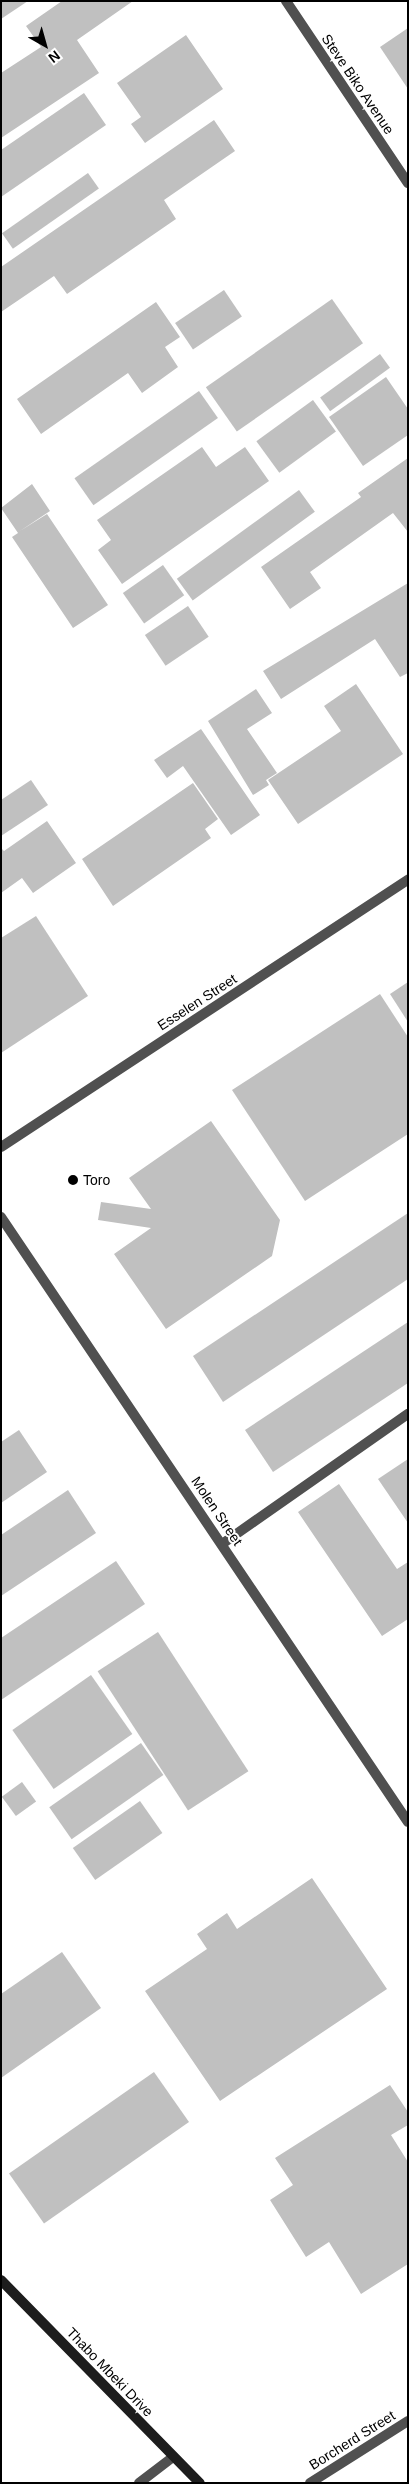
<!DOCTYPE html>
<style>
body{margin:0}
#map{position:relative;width:409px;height:2484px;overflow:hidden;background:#fff;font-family:Arial,sans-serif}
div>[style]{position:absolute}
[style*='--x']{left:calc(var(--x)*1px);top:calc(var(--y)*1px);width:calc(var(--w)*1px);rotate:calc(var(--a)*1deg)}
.building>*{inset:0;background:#c0c0c0;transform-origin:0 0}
.service>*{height:10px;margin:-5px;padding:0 5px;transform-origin:5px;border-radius:5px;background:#505050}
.minor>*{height:10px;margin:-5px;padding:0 5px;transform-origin:5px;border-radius:5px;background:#505050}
.secondary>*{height:10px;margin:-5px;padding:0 5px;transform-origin:5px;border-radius:5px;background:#1d1d1d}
.dots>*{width:14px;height:14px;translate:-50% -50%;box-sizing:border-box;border:2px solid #fff;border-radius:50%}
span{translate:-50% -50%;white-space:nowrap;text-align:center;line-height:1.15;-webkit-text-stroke:4px #fff;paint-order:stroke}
.street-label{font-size:14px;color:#000}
.poi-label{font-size:14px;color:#000}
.left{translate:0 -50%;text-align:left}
.frame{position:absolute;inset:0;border:2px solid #000;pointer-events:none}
.north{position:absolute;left:20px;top:20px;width:50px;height:50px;-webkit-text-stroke:4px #fff;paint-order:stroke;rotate:142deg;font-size:14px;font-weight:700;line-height:20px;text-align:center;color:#000}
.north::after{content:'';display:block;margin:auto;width:18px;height:22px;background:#000;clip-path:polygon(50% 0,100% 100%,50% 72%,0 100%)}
</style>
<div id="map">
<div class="building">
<div style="clip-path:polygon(1px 1px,28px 1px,1px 19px)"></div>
<div style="clip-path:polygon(62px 1px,133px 1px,77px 40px,99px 73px,1px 138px,1px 73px,41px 47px,26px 26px)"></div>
<div style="clip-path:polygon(408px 28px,408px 89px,380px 47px)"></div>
<div style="clip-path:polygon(186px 35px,223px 89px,145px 143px,131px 124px,141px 117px,117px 83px)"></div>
<div style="clip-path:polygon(84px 93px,106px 125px,1px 197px,1px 150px)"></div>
<div style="clip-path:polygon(214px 120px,235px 151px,164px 200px,176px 219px,67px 294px,54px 276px,1px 312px,1px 267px)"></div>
<div style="left:88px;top:173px;width:19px;height:105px;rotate:55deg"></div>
<div style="left:224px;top:290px;width:32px;height:59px;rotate:56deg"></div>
<div style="left:332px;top:299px;width:54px;height:154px;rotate:55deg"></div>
<div style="clip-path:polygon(156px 302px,180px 337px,165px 347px,178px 367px,142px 393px,128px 373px,41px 434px,17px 399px)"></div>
<div style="left:380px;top:354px;width:17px;height:74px;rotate:54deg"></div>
<div style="clip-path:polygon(386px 377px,408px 409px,408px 435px,363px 466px,329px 417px)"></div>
<div style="left:199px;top:391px;width:33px;height:152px;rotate:55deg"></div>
<div style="left:313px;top:400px;width:39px;height:70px;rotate:54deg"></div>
<div style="clip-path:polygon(202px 447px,216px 467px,245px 447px,269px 481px,122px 584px,98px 550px,111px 540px,97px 520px)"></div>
<div style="clip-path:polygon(408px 458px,408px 532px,393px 513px,310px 572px,321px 588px,290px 609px,261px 567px,361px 497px,358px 493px)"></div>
<div style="clip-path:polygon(32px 484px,50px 511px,20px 531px,47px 514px,108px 605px,73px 628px,12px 537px,18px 533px,1px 508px)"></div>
<div style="left:299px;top:490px;width:27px;height:151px;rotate:54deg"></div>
<div style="left:163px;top:565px;width:37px;height:49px;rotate:55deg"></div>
<div style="clip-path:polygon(408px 583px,408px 673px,400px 677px,375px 639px,281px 699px,263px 671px)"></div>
<div style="left:188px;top:606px;width:37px;height:52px;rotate:56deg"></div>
<div style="clip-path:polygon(356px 684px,403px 754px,298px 824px,268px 780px,341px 731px,324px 706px)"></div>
<div style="clip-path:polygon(256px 689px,272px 713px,247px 729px,277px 773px,266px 780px,269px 785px,253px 795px,208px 721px)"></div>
<div style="clip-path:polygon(201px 729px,260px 815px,231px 835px,183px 766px,167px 778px,154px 760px)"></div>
<div style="clip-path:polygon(31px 780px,48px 805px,1px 836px,1px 800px)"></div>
<div style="clip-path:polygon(193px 783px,218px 819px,205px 829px,211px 838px,113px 906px,82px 859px)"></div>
<div style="clip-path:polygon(47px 821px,76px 863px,33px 893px,22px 878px,1px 893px,1px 848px,4px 851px)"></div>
<div style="clip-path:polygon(36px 916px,88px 996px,1px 1053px,1px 938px)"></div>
<div style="clip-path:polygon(408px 982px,408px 1022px,390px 994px)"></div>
<div style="clip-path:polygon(380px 994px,408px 1037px,408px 1134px,305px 1201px,232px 1090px)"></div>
<div style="clip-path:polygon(211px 1121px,280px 1220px,272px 1256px,166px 1329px,114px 1254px,151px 1228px,98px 1220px,101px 1202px,151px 1209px,129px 1178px)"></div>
<div style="clip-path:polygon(408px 1213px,408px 1279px,223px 1402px,193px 1356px)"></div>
<div style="clip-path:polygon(408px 1322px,408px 1383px,273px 1472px,245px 1430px)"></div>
<div style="clip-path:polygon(19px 1430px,47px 1472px,1px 1503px,1px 1442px)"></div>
<div style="clip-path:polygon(408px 1459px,408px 1523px,378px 1479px)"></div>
<div style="clip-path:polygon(339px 1484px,397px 1569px,408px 1562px,408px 1619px,382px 1636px,298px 1512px)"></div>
<div style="clip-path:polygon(68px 1490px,96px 1533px,1px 1596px,1px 1535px)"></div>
<div style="clip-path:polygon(116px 1561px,145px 1604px,1px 1700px,1px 1638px)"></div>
<div style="left:158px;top:1632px;width:166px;height:72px;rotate:57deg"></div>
<div style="left:91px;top:1675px;width:72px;height:96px;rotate:55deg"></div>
<div style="left:141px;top:1743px;width:39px;height:112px;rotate:55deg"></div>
<div style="left:22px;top:1782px;width:24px;height:25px;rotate:54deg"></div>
<div style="left:140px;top:1801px;width:39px;height:82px;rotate:55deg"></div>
<div style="clip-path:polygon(312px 1878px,387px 1989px,220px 2101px,145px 1991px,207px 1949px,197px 1934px,227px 1913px,237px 1929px)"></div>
<div style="clip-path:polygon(62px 1952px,101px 2008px,1px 2078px,1px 1994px)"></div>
<div style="left:154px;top:2072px;width:61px;height:177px;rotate:55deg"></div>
<div style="clip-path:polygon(390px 2085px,408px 2112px,408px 2125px,391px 2135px,408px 2162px,408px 2264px,361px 2294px,329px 2242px,306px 2257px,270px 2200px,293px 2185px,275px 2158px)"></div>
</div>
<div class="service">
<div style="--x:222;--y:1544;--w:227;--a:-35"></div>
<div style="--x:139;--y:2483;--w:43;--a:-37.4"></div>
</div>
<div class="minor">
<div style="--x:286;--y:1;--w:219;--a:56.2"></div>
<div style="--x:1;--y:1147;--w:487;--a:-33.3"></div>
<div style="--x:1;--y:1217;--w:729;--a:56.07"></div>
<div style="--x:310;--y:2483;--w:116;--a:-32.3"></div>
</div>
<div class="secondary">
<div style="--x:1;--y:2280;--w:284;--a:45.6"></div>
</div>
<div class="dots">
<div style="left:73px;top:1180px;background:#000"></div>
</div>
<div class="street-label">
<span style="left:358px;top:84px;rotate:56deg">Steve Biko Avenue</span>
<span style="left:197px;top:1002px;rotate:-33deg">Esselen Street</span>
<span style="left:217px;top:1511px;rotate:56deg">Molen Street</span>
<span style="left:110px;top:2372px;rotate:46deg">Thabo Mbeki Drive</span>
<span style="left:352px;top:2440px;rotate:-32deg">Borcherd Street</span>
</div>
<div class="poi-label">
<span class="left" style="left:83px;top:1180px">Toro</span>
</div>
<div class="frame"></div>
<div class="north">N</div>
</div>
